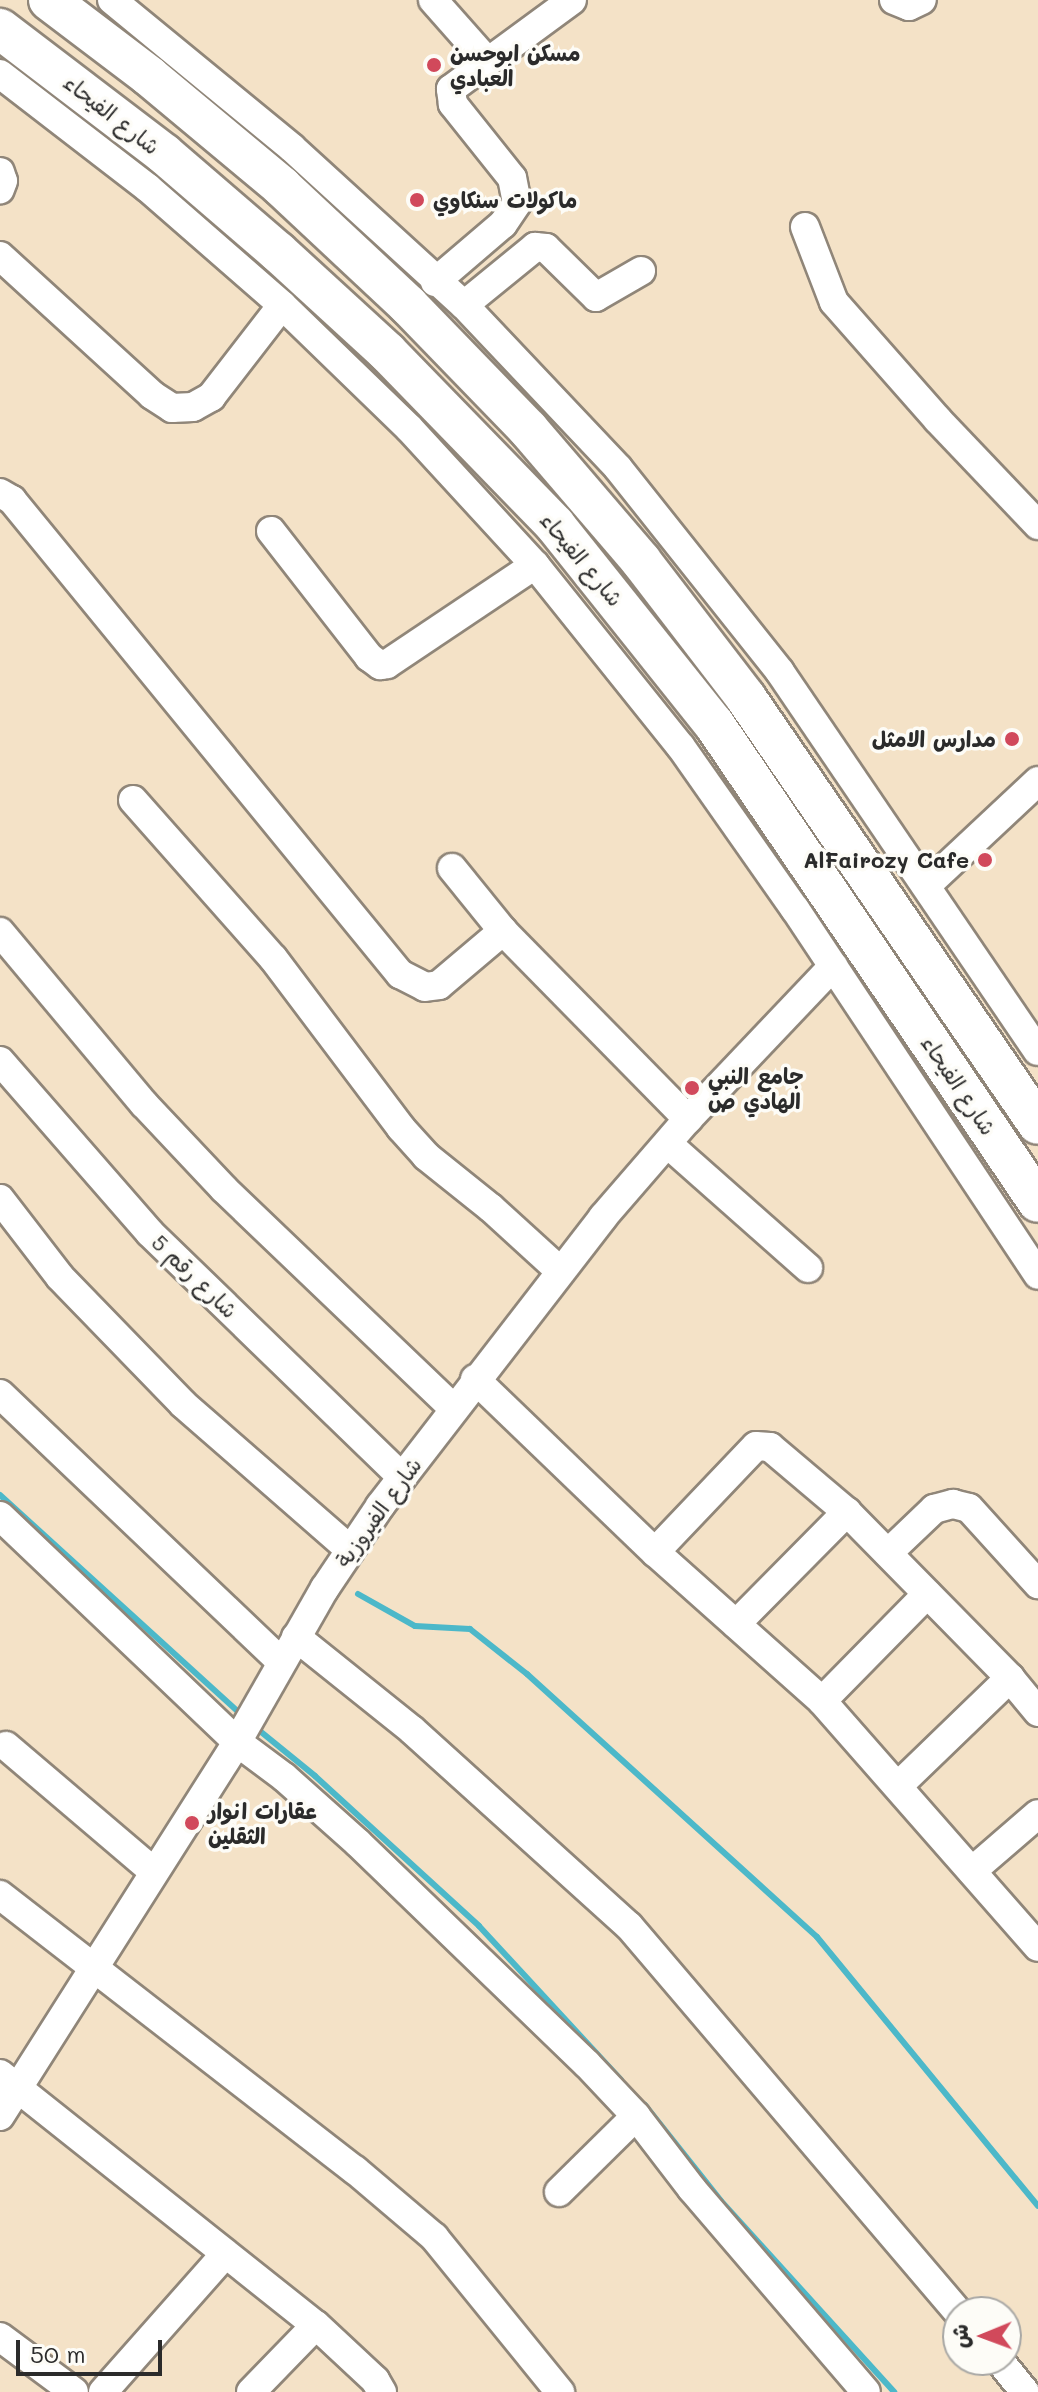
<!DOCTYPE html>
<meta charset="utf-8">
<style>
body{margin:0}
#map{position:relative;width:1038px;height:2392px;overflow:hidden;background:#f4e2c7;font-family:Mali,"Playpen Sans Arabic",sans-serif}
div>[style]{position:absolute}
[style*='--x']{left:calc(var(--x)*1px);top:calc(var(--y)*1px);width:calc(var(--w)*1px);rotate:calc(var(--a)*1deg)}
.stream>*{height:6px;margin:-3px;padding:0 3px;transform-origin:3px;border-radius:3px;background:#4cb8c9}
.roads{filter:drop-shadow(2px 0 #908679) drop-shadow(-2px 0 #908679) drop-shadow(0 2px #908679) drop-shadow(0 -2px #908679)}
.minor>*{height:28px;margin:-14px;padding:0 14px;transform-origin:14px;border-radius:14px;background:#fff}
.highway>*{height:40px;margin:-20px;padding:0 20px;transform-origin:20px;border-radius:20px;background:#fff}
.dots>*{width:22px;height:22px;translate:-50% -50%;box-sizing:border-box;border:4px solid #fdfcf7;border-radius:50%}
span{translate:-50% -50%;white-space:nowrap;text-align:center;line-height:1.15;-webkit-text-stroke:7px #fdfcf7;paint-order:stroke}
.poi-label{font-size:22px;color:#2b2b2b;font-weight:700}
.left{translate:0 -50%;text-align:left}
.right{translate:-100% -50%;text-align:right}
.street-label{font-size:22px;color:#2b2b2b}
.north{position:absolute;left:942px;top:2296px;width:80px;height:80px;box-sizing:border-box;background:#fdfcf7;border:2px solid #a9a8a5;border-radius:50%;rotate:269deg;font-size:22px;font-weight:700;line-height:32px;text-align:center;color:#2b2b2b}
.north::after{content:'';display:block;margin:auto;width:28px;height:36px;background:#d1495b;clip-path:polygon(50% 0,100% 100%,50% 72%,0 100%)}
.scale{position:absolute;left:16px;top:2340px;width:146px;height:36px;box-sizing:border-box;border:4px solid #2b2b2b;border-top:0;padding-left:10px;font-size:24px;line-height:28px;white-space:nowrap;color:#2b2b2b;-webkit-text-stroke:6px #fdfcf7;paint-order:stroke}
</style>
<div id="map">
<div class="stream">
<div style="--x:0;--y:1495;--w:330;--a:42.3"></div>
<div style="--x:358;--y:1594;--w:65;--a:29.3"></div>
<div style="--x:415;--y:1626;--w:55;--a:3.1"></div>
<div style="--x:470;--y:1629;--w:73;--a:38.3"></div>
<div style="--x:527;--y:1674;--w:391;--a:42.2"></div>
<div style="--x:817;--y:1937;--w:348;--a:50.6"></div>
<div style="--x:255;--y:1727;--w:77;--a:39.2"></div>
<div style="--x:315;--y:1776;--w:222;--a:42.4"></div>
<div style="--x:479;--y:1926;--w:209;--a:47.3"></div>
<div style="--x:645;--y:2105;--w:122;--a:51.6"></div>
<div style="--x:721;--y:2201;--w:258;--a:47.8"></div>
</div>
<div class="roads">
<div class="minor">
<div style="--x:112;--y:0;--w:233;--a:39.4"></div>
<div style="--x:292;--y:148;--w:233;--a:42.4"></div>
<div style="--x:464;--y:305;--w:224;--a:46.6"></div>
<div style="--x:618;--y:468;--w:260;--a:51.5"></div>
<div style="--x:780;--y:672;--w:458;--a:55.8"></div>
<div style="--x:433;--y:0;--w:81;--a:48.5"></div>
<div style="--x:894;--y:0;--w:16;--a:22"></div>
<div style="--x:909;--y:6;--w:14;--a:-25"></div>
<div style="--x:0;--y:74;--w:187;--a:37.6"></div>
<div style="--x:148;--y:188;--w:178;--a:41.1"></div>
<div style="--x:282;--y:305;--w:177;--a:44.1"></div>
<div style="--x:409;--y:428;--w:186;--a:47.4"></div>
<div style="--x:535;--y:565;--w:233;--a:51.3"></div>
<div style="--x:681;--y:747;--w:198;--a:54.9"></div>
<div style="--x:795;--y:909;--w:439;--a:56.4"></div>
<div style="--x:0;--y:172;--w:9;--a:72"></div>
<div style="--x:3;--y:181;--w:9;--a:111"></div>
<div style="--x:805;--y:227;--w:80;--a:68.9"></div>
<div style="--x:834;--y:302;--w:157;--a:48.6"></div>
<div style="--x:938;--y:420;--w:145;--a:46.4"></div>
<div style="--x:0;--y:256;--w:206;--a:42.4"></div>
<div style="--x:152;--y:395;--w:24;--a:33"></div>
<div style="--x:172;--y:408;--w:21;--a:-3"></div>
<div style="--x:193;--y:407;--w:21;--a:-29"></div>
<div style="--x:211;--y:397;--w:116;--a:-52.3"></div>
<div style="--x:435;--y:282;--w:89;--a:-40.5"></div>
<div style="--x:503;--y:224;--w:25;--a:-56"></div>
<div style="--x:517;--y:203;--w:25;--a:-101"></div>
<div style="--x:512;--y:178;--w:95;--a:-128.6"></div>
<div style="--x:453;--y:104;--w:15;--a:-98"></div>
<div style="--x:451;--y:89;--w:150;--a:-36.3"></div>
<div style="--x:464;--y:305;--w:92;--a:-39.2"></div>
<div style="--x:535;--y:247;--w:11;--a:5"></div>
<div style="--x:546;--y:248;--w:70;--a:44.4"></div>
<div style="--x:596;--y:297;--w:52;--a:-30"></div>
<div style="--x:0;--y:493;--w:14;--a:30"></div>
<div style="--x:12;--y:500;--w:613;--a:50.7"></div>
<div style="--x:400;--y:974;--w:28;--a:27"></div>
<div style="--x:425;--y:987;--w:14;--a:-8"></div>
<div style="--x:439;--y:985;--w:84;--a:-40.2"></div>
<div style="--x:271;--y:531;--w:160;--a:52.1"></div>
<div style="--x:369;--y:657;--w:14;--a:36"></div>
<div style="--x:380;--y:665;--w:7;--a:-8"></div>
<div style="--x:387;--y:664;--w:178;--a:-33.8"></div>
<div style="--x:133;--y:800;--w:211;--a:48.5"></div>
<div style="--x:273;--y:958;--w:213;--a:53"></div>
<div style="--x:401;--y:1128;--w:38;--a:48"></div>
<div style="--x:426;--y:1156;--w:83;--a:38.7"></div>
<div style="--x:491;--y:1208;--w:93;--a:42.4"></div>
<div style="--x:452;--y:868;--w:81;--a:51"></div>
<div style="--x:503;--y:931;--w:264;--a:45.5"></div>
<div style="--x:927;--y:885;--w:152;--a:-43.1"></div>
<div style="--x:0;--y:932;--w:224;--a:50.1"></div>
<div style="--x:144;--y:1104;--w:117;--a:46.7"></div>
<div style="--x:224;--y:1189;--w:317;--a:43.7"></div>
<div style="--x:0;--y:1061;--w:228;--a:48.9"></div>
<div style="--x:150;--y:1233;--w:351;--a:44.1"></div>
<div style="--x:668;--y:1144;--w:187;--a:41.5"></div>
<div style="--x:0;--y:1199;--w:98;--a:52.4"></div>
<div style="--x:60;--y:1277;--w:177;--a:45.9"></div>
<div style="--x:183;--y:1404;--w:220;--a:41.1"></div>
<div style="--x:475;--y:1379;--w:250;--a:43.9"></div>
<div style="--x:655;--y:1552;--w:224;--a:41.7"></div>
<div style="--x:822;--y:1701;--w:327;--a:48.7"></div>
<div style="--x:0;--y:1394;--w:388;--a:43.6"></div>
<div style="--x:0;--y:1516;--w:327;--a:43.6"></div>
<div style="--x:237;--y:1742;--w:59;--a:36.7"></div>
<div style="--x:284;--y:1777;--w:99;--a:41.7"></div>
<div style="--x:358;--y:1843;--w:318;--a:44"></div>
<div style="--x:587;--y:2064;--w:71;--a:46.7"></div>
<div style="--x:636;--y:2116;--w:92;--a:52.5"></div>
<div style="--x:692;--y:2189;--w:267;--a:49.4"></div>
<div style="--x:655;--y:1552;--w:146;--a:-46.4"></div>
<div style="--x:756;--y:1446;--w:14;--a:4"></div>
<div style="--x:770;--y:1447;--w:101;--a:40.2"></div>
<div style="--x:847;--y:1512;--w:233;--a:45.5"></div>
<div style="--x:1010;--y:1678;--w:44;--a:50.5"></div>
<div style="--x:888;--y:1553;--w:64;--a:-43.7"></div>
<div style="--x:934;--y:1509;--w:20;--a:-15"></div>
<div style="--x:953;--y:1504;--w:16;--a:14"></div>
<div style="--x:969;--y:1508;--w:103;--a:47.8"></div>
<div style="--x:736;--y:1624;--w:158;--a:-45.3"></div>
<div style="--x:296;--y:1637;--w:149;--a:38.7"></div>
<div style="--x:412;--y:1730;--w:292;--a:42.1"></div>
<div style="--x:629;--y:1926;--w:507;--a:49.56"></div>
<div style="--x:822;--y:1701;--w:150;--a:-45.5"></div>
<div style="--x:6;--y:1746;--w:193;--a:40.4"></div>
<div style="--x:898;--y:1786;--w:156;--a:-44"></div>
<div style="--x:972;--y:1871;--w:87;--a:-40.8"></div>
<div style="--x:0;--y:1895;--w:449;--a:37.8"></div>
<div style="--x:355;--y:2170;--w:104;--a:40.3"></div>
<div style="--x:434;--y:2237;--w:200;--a:50.9"></div>
<div style="--x:0;--y:2074;--w:404;--a:38.5"></div>
<div style="--x:316;--y:2325;--w:81;--a:43"></div>
<div style="--x:375;--y:2380;--w:14;--a:60"></div>
<div style="--x:0;--y:2116;--w:443;--a:-57.6"></div>
<div style="--x:237;--y:1742;--w:177;--a:-60.3"></div>
<div style="--x:325;--y:1588;--w:99;--a:-56.1"></div>
<div style="--x:380;--y:1506;--w:365;--a:-52.3"></div>
<div style="--x:603;--y:1217;--w:130;--a:-49.1"></div>
<div style="--x:688;--y:1119;--w:211;--a:-46.5"></div>
<div style="--x:559;--y:2192;--w:108;--a:-44.6"></div>
<div style="--x:0;--y:2337;--w:92;--a:36.6"></div>
<div style="--x:999;--y:2360;--w:41;--a:50.9"></div>
<div style="--x:103;--y:2392;--w:183;--a:-48.5"></div>
<div style="--x:251;--y:2392;--w:93;--a:-45.9"></div>
</div>
<div class="highway">
<div style="--x:49;--y:0;--w:126;--a:37.2"></div>
<div style="--x:149;--y:76;--w:173;--a:39.8"></div>
<div style="--x:282;--y:187;--w:173;--a:43.1"></div>
<div style="--x:408;--y:305;--w:173;--a:45.9"></div>
<div style="--x:528;--y:429;--w:174;--a:49.4"></div>
<div style="--x:641;--y:561;--w:173;--a:52.5"></div>
<div style="--x:746;--y:698;--w:516;--a:55.57"></div>
<div style="--x:0;--y:29;--w:206;--a:37.3"></div>
<div style="--x:164;--y:154;--w:150;--a:40.7"></div>
<div style="--x:278;--y:252;--w:148;--a:42.5"></div>
<div style="--x:387;--y:352;--w:241;--a:45.8"></div>
<div style="--x:555;--y:525;--w:255;--a:51.4"></div>
<div style="--x:714;--y:724;--w:577;--a:55.87"></div>
</div>
</div>
<div class="dots">
<div style="left:434px;top:65px;background:#d1495b"></div>
<div style="left:417px;top:200px;background:#d1495b"></div>
<div style="left:1012px;top:739px;background:#d1495b"></div>
<div style="left:985px;top:860px;background:#d1495b"></div>
<div style="left:692px;top:1088px;background:#d1495b"></div>
<div style="left:192px;top:1823px;background:#d1495b"></div>
</div>
<div class="poi-label">
<span class="left" style="left:450px;top:65px">مسكن ابوحسن<br>العبادي</span>
<span class="left" style="left:433px;top:200px">ماكولات سنكاوي</span>
<span class="right" style="left:996px;top:739px">مدارس الامثل</span>
<span class="right" style="left:969px;top:860px">AlFairozy Cafe</span>
<span class="left" style="left:708px;top:1088px">جامع النبي<br>الهادي ص</span>
<span class="left" style="left:208px;top:1823px">عقارات انوار<br>الثقلين</span>
</div>
<div class="street-label">
<span style="left:112px;top:114px;rotate:38deg">شارع الفيحاء</span>
<span style="left:582px;top:559px;rotate:50deg">شارع الفيحاء</span>
<span style="left:959px;top:1085px;rotate:56deg">شارع الفيحاء</span>
<span style="left:195px;top:1276px;rotate:44deg">شارع رقم 5</span>
<span style="left:378px;top:1512px;rotate:-54deg">شارع الفيروزية</span>
</div>
<div class="north">ش</div>
<div class="scale">50 m</div>
</div>
